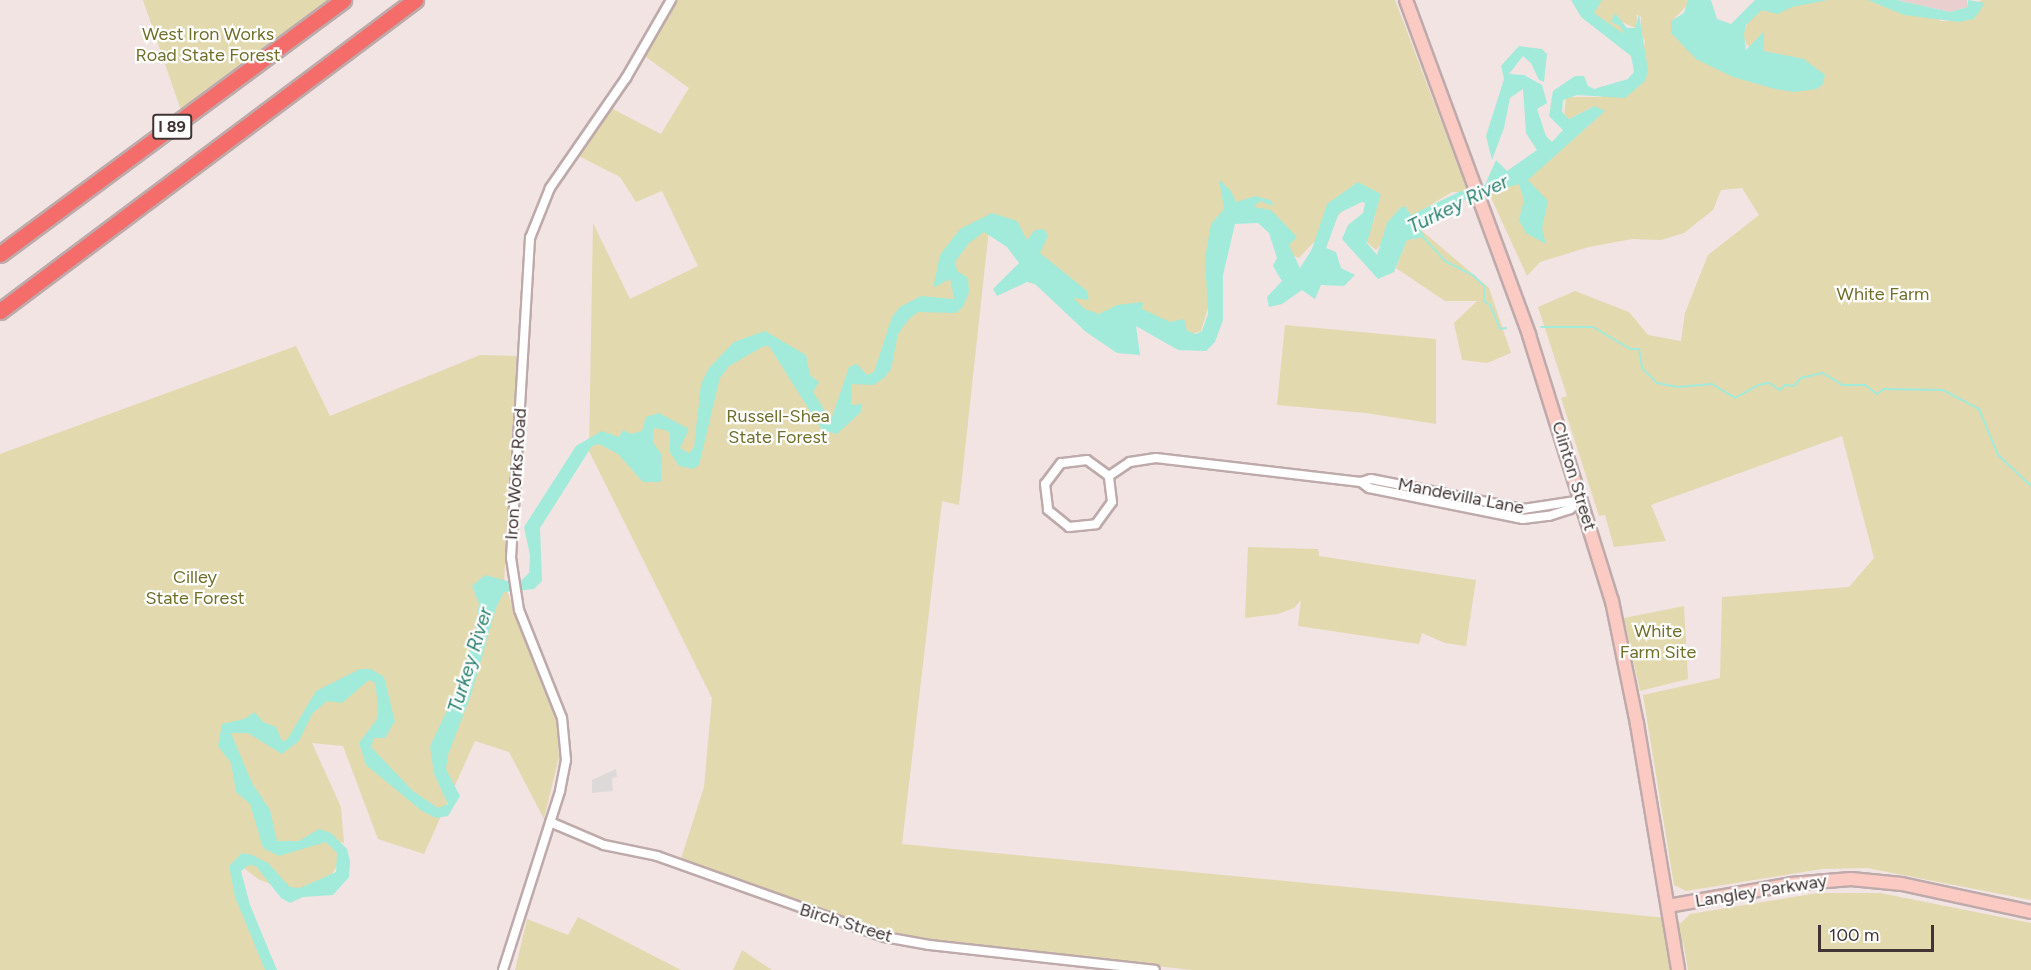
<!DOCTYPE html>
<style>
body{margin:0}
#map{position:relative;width:2031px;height:970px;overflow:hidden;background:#f1e4e3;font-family:Figtree,sans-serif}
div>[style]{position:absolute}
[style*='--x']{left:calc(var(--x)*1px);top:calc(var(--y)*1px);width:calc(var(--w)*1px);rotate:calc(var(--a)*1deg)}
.education>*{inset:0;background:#e9d0ce}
.green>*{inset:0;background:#e3d9ae}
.parking>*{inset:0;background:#ded9d9}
.water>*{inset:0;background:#a2ebda}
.stream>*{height:2px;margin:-1px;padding:0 1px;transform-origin:1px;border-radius:1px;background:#a2ebda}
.roads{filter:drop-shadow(2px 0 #beaaaa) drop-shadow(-2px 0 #beaaaa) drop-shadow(0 2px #beaaaa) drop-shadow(0 -2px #beaaaa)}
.street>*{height:8px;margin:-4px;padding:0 4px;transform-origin:4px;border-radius:4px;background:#fff}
.secondary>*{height:12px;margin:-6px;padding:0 6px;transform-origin:6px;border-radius:6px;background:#fbcac3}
.highway>*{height:15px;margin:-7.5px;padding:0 7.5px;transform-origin:7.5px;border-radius:7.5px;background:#f56d6a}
span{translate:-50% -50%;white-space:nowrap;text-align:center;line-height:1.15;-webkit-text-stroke:4.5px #fff;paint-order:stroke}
.shield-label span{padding:2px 4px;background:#fff;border:2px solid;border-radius:4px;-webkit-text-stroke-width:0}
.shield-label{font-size:16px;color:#423434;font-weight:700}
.park-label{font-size:18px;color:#706f2b}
.street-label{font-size:18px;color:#423434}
.water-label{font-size:20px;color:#2b826f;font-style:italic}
.scale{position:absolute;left:1818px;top:925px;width:116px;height:27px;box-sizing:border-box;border:3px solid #423434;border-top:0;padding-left:8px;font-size:18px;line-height:21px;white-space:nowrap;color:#423434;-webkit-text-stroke:4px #fff;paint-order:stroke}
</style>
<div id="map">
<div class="education">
<div style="clip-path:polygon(1897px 0,1967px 0,1968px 7px,1950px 12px)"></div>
</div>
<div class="green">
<div style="clip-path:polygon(143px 0,347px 0,184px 119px)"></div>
<div style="clip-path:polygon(667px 0,1395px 0,1468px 192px,1452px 192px,1396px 226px,1376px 250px,1366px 241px,1375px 217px,1363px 199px,1351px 202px,1299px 258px,1289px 254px,1283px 234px,1246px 211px,1209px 249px,1208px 308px,1201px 331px,1192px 334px,1096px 319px,989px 229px,959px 505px,942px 501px,902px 844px,1678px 919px,1680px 924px,1690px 914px,1818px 893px,1880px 893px,2031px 923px,2031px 970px,1688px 970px,1683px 941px,1682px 970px,1192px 970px,899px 937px,680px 862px,704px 787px,712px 698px,589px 451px,593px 223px,630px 299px,698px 266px,662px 191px,636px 202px,620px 177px,571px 152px,603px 104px,661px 134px,689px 88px,639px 52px)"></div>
<div style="clip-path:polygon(1586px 0,1692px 0,1673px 20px,1671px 34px,1765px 55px,1747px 45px,1743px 34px,1754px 9px,1823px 0,1872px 0,1931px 13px,1941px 21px,1955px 21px,1981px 0,2031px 0,2031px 900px,1867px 868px,1822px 869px,1686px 891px,1674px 885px,1643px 695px,1720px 678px,1722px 597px,1849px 587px,1874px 558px,1842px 436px,1651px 505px,1666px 541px,1614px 547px,1605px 515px,1599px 516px,1561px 398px,1567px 396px,1538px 307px,1575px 291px,1629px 312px,1648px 335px,1681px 341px,1685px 313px,1708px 255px,1759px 215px,1742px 188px,1721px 190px,1713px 210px,1684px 233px,1661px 240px,1632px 239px,1589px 247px,1540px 262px,1527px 276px,1488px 191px,1528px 179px,1595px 120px,1595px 106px,1569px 119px,1564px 117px,1566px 97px,1600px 97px,1639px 81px,1645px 41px,1640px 34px,1641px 17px,1637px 15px,1636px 28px,1619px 21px,1630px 41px,1594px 17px)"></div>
<div style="clip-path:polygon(1420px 229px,1489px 288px,1511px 353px,1487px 363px,1462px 360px,1454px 323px,1477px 301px,1445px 301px,1396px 268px,1407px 239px,1424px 237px)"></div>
<div style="clip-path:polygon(1285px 325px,1436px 339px,1436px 424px,1366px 413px,1277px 405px)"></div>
<div style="clip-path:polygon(296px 346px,330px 416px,480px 355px,517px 356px,504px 584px,557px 719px,559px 757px,544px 819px,509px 752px,475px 741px,424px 854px,378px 839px,343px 746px,312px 743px,341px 807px,344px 843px,332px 839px,343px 857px,328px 880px,307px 891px,283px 889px,258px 879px,235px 861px,267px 970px,0 970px,0 454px)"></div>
<div style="clip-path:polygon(1248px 547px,1318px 549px,1319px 556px,1476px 580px,1466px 646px,1445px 643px,1422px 633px,1419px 644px,1298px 626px,1301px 600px,1294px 608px,1278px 614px,1245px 618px)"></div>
<div style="clip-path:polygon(1684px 606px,1688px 679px,1640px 691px,1624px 618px)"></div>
<div style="clip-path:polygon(578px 917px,681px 970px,515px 970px,527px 919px,568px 935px)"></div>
<div style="clip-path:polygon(742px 950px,772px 970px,733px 970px)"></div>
</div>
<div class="parking">
<div style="clip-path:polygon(616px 769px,617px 777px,612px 778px,613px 791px,592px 793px,592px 780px)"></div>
</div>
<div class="water">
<div style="clip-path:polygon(1571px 0,1602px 0,1594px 13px,1624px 34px,1620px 26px,1611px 22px,1615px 13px,1627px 28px,1635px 28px,1639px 14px,1648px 71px,1645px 81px,1625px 98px,1577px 95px,1563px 100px,1562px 112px,1569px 119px,1595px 106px,1605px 111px,1528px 180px,1548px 201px,1542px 229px,1546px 244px,1526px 233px,1519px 220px,1524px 200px,1519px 184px,1464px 200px,1435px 223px,1420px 229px,1425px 237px,1407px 240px,1394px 272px,1378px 279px,1342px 239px,1348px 225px,1363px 213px,1365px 203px,1362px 202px,1339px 213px,1326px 248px,1336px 252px,1341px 268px,1355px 275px,1344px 286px,1321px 285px,1315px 299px,1302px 290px,1282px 304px,1269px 307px,1267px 297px,1282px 281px,1273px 266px,1277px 258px,1269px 233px,1258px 223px,1235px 224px,1223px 275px,1223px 320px,1215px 342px,1206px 351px,1178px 350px,1136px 326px,1140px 355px,1117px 353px,1086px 332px,1035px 284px,1027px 282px,997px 296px,993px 289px,1019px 263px,1007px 247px,984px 232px,969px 243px,955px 262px,957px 271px,968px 278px,969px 292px,963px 307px,956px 313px,918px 312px,909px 319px,898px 334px,891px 369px,885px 377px,874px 385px,852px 384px,851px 405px,862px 404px,861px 412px,837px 434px,822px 430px,769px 346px,764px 346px,729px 366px,720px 378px,699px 465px,693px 469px,679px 466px,670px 452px,670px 433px,665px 430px,654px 428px,653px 434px,653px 442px,662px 455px,661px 482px,643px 482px,618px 454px,599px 444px,592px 446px,540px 528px,542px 581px,534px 589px,504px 592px,496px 608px,471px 695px,448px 755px,446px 769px,460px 796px,448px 816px,436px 818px,422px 811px,366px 765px,359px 743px,377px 719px,378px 704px,375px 683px,369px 680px,342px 703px,327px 701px,312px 714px,299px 741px,282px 754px,248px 733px,231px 733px,252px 783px,270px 810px,277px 841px,299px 841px,319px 829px,331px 833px,347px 849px,350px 861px,349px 877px,333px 895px,303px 897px,290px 903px,281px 898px,256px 866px,249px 865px,241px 871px,250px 905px,277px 970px,265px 970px,235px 897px,229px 866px,242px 853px,252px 855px,268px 863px,290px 887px,300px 888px,336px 872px,337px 853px,326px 842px,279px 856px,263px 848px,250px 804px,236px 792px,231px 763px,218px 746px,222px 724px,244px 719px,255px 712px,263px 722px,276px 727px,282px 741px,287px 740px,316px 691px,360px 669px,371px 669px,384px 677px,395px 721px,385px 738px,374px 738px,371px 747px,413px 791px,438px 808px,448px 804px,434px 774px,430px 746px,453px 698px,472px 645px,479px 604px,472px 586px,485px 575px,511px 582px,521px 581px,529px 573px,530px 555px,524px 527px,576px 446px,602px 431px,619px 437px,623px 430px,631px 434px,642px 431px,646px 417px,659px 413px,689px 429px,680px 448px,689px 453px,694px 447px,701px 384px,709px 368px,734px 342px,765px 331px,806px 355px,810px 375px,819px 382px,813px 392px,831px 420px,849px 367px,857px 364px,867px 375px,874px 372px,892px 317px,900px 307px,921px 296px,954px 299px,950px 279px,933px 288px,940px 255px,960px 229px,992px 213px,1017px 221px,1027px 240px,1035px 230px,1044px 229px,1048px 236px,1040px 253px,1087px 291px,1089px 300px,1073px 298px,1085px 309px,1099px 314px,1117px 305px,1143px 302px,1142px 309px,1170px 322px,1184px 319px,1187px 331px,1196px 334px,1202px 331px,1208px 314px,1205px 258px,1211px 224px,1224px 209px,1219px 179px,1231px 191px,1236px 202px,1256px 196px,1272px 201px,1273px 206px,1260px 201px,1254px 207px,1271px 210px,1297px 237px,1289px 245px,1300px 268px,1312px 249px,1327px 204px,1358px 182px,1381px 194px,1367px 243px,1377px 255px,1387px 223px,1400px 208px,1405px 206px,1411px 215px,1461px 191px,1485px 185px,1496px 160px,1507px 171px,1537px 150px,1526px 133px,1523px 89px,1510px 98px,1504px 128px,1492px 160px,1486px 136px,1504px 79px,1501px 66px,1519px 46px,1542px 49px,1547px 54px,1544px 82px,1539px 80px,1531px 63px,1523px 56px,1509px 74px,1524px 75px,1542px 85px,1547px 103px,1537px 109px,1546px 136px,1552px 142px,1563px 130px,1549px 116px,1553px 91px,1575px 76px,1584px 76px,1588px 86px,1594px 89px,1628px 79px,1634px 72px,1631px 56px,1581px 17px)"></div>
<div style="clip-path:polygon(1688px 0,1711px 0,1717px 19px,1731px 24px,1755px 0,1828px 0,1792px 7px,1778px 14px,1762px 10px,1746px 25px,1744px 34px,1746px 50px,1764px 31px,1764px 51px,1804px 59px,1825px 75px,1823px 84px,1817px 89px,1794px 92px,1775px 89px,1733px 77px,1696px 59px,1671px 33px,1671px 21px,1684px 13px)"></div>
<div style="clip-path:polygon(1868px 0,1897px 0,1950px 12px,1968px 7px,1968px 0,1985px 3px,1974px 19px,1959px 22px,1904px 15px)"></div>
</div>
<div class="stream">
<div style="--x:1422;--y:236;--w:34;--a:47"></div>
<div style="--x:1445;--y:261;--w:31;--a:27"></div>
<div style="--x:1473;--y:275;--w:16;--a:45"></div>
<div style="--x:1484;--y:286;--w:15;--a:90"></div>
<div style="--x:1484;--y:301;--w:7;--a:34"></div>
<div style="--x:1490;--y:305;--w:26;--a:67"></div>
<div style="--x:1500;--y:329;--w:6;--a:-9"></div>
<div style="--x:1541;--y:327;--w:52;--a:0"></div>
<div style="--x:1593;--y:327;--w:43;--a:30.7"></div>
<div style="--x:1630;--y:349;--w:9;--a:0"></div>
<div style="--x:1639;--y:349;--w:19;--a:81"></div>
<div style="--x:1642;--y:368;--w:21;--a:45"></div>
<div style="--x:1657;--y:383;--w:21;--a:11"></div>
<div style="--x:1678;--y:387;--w:34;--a:-5"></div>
<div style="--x:1712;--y:384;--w:27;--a:31"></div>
<div style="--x:1735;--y:398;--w:26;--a:-29"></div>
<div style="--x:1758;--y:385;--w:11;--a:-10"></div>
<div style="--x:1769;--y:383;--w:13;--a:32"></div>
<div style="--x:1780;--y:390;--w:7;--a:-45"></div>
<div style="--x:1785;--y:385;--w:9;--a:6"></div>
<div style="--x:1794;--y:386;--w:11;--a:-49"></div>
<div style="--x:1801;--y:378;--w:23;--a:-13"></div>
<div style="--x:1823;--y:373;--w:22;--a:32"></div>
<div style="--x:1842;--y:385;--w:23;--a:0"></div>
<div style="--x:1865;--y:385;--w:15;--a:37"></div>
<div style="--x:1877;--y:394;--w:9;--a:-36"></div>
<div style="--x:1884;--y:389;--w:59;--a:1"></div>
<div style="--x:1943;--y:390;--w:41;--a:27.8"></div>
<div style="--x:1979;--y:409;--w:50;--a:67.6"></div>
<div style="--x:1998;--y:455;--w:45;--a:43.2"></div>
</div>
<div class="roads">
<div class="street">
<div style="--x:1109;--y:476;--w:27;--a:-144"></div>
<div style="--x:1087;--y:460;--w:26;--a:173"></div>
<div style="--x:1061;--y:463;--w:26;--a:127"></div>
<div style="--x:1045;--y:484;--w:26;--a:83"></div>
<div style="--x:1048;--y:510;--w:27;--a:39"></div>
<div style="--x:1069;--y:527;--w:27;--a:-6"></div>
<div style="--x:1096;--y:524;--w:27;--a:-54"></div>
<div style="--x:1112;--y:502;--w:26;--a:-97"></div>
<div style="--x:1109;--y:476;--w:25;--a:-34"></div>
<div style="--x:1130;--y:462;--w:26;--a:-9"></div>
<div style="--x:1156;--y:458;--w:206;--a:6.7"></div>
<div style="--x:1361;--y:482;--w:10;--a:-17"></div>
<div style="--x:1371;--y:479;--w:155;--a:11.2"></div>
<div style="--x:1523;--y:509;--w:60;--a:-8.7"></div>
<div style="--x:1361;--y:482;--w:10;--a:37"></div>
<div style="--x:1369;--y:488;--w:157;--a:11.4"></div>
<div style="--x:1523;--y:519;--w:26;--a:-7"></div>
<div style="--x:1549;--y:516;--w:22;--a:-18"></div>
<div style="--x:1570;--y:509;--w:15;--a:-37"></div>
<div style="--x:550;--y:822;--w:59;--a:23.1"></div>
<div style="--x:604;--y:845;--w:54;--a:11.7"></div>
<div style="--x:657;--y:856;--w:242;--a:19.6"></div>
<div style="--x:885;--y:937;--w:45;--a:10.3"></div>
<div style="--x:929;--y:945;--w:227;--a:6.3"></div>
<div style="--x:503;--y:970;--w:188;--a:-72.3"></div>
<div style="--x:560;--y:791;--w:32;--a:-79"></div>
<div style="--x:566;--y:760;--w:42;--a:-95.4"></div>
<div style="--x:562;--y:718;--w:116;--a:-111.7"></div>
<div style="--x:519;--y:610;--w:53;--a:-98.7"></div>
<div style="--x:511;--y:558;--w:321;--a:-86.6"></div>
<div style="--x:530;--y:238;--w:54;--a:-68.2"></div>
<div style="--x:550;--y:188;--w:134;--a:-55.4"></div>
<div style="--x:626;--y:78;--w:90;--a:-60"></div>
</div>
<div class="secondary">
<div style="--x:1406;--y:0;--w:357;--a:69.8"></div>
<div style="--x:1529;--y:335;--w:279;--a:72.7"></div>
<div style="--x:1612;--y:601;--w:126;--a:78.5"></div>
<div style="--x:1637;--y:724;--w:249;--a:80.5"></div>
<div style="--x:1668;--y:906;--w:125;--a:-10.1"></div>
<div style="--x:1791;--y:884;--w:60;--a:-4.8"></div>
<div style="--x:1851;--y:879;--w:51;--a:5.6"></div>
<div style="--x:1902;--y:884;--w:132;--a:12.2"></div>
</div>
<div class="highway">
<div style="--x:0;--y:254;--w:427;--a:-36.5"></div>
<div style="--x:0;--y:311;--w:519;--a:-36.85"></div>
</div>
</div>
<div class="shield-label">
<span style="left:172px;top:127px">I 89</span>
</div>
<div class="park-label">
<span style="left:208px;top:45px">West Iron Works<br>Road State Forest</span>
<span style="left:1883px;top:294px">White Farm</span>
<span style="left:778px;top:427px">Russell-Shea<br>State Forest</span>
<span style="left:195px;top:588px">Cilley<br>State Forest</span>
<span style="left:1658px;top:642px">White<br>Farm Site</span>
</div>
<div class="street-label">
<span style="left:516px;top:474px;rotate:-86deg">Iron Works Road</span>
<span style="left:1574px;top:476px;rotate:73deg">Clinton Street</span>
<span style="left:1461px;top:496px;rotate:11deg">Mandevilla Lane</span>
<span style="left:1761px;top:891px;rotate:-9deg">Langley Parkway</span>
<span style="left:846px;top:923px;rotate:17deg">Birch Street</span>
</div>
<div class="water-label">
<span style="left:1458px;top:204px;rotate:-26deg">Turkey River</span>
<span style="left:470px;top:660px;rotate:-73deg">Turkey River</span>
</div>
<div class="scale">100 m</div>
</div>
